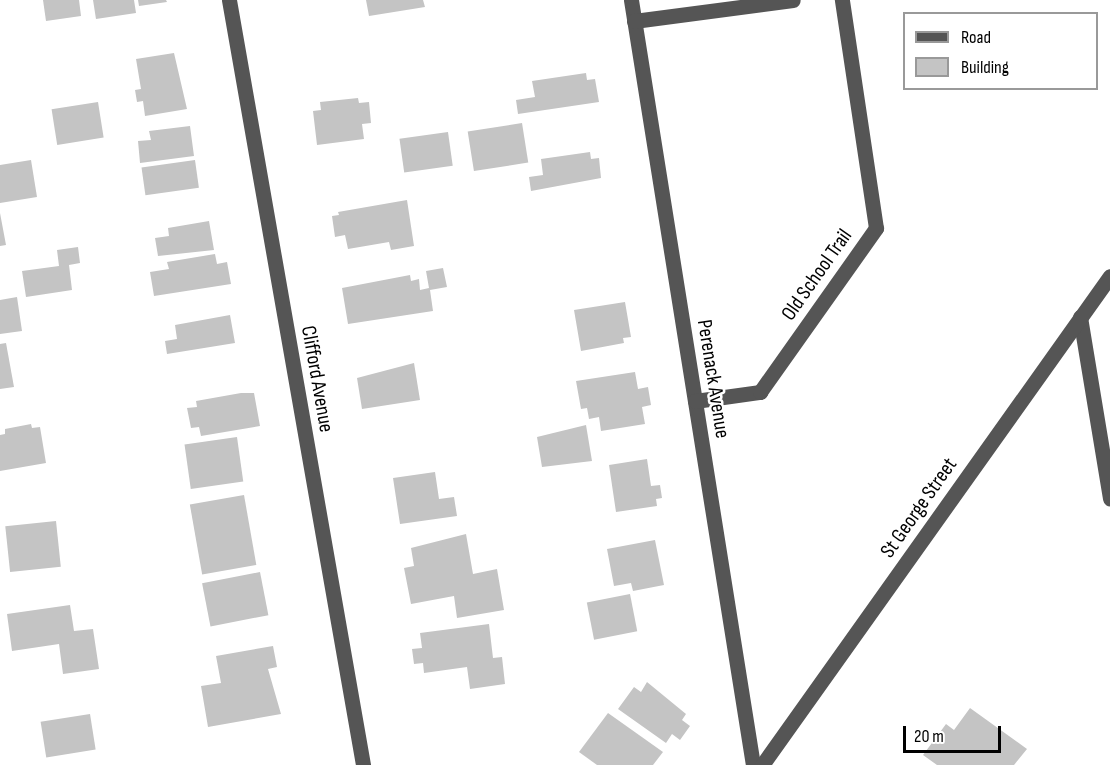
<!DOCTYPE html>
<style>
body{margin:0}
#map{position:relative;width:1110px;height:765px;overflow:hidden;background:#fff;font-family:"Sofia Sans Condensed",sans-serif}
div>[style]{position:absolute}
[style*='--x']{left:calc(var(--x)*1px);top:calc(var(--y)*1px);width:calc(var(--w)*1px);rotate:calc(var(--a)*1deg)}
.building>*{inset:0;background:#c4c4c4;transform-origin:0 0}
.minor>*{height:15px;margin:-7.5px;padding:0 7.5px;transform-origin:7.5px;border-radius:7.5px;background:#555}
span{translate:-50% -50%;white-space:nowrap;text-align:center;line-height:1.15;-webkit-text-stroke:5px #fff;paint-order:stroke}
.street-label{font-size:21px;color:#000}
.legend{position:absolute;left:903px;top:12px;width:195px;height:78px;box-sizing:border-box;background:#fff;border:2px solid #999;margin:0;padding:8px 10px;list-style:none;font-size:18px;color:#000}
.legend li{display:flex;align-items:center;gap:12px;height:30px}
.legend b{width:30px;border:2px solid #999}
.scale{position:absolute;left:903px;top:726px;width:98px;height:27px;box-sizing:border-box;border:3px solid #000;border-top:0;padding-left:8px;font-size:18px;line-height:21px;white-space:nowrap;color:#000;-webkit-text-stroke:4px #fff;paint-order:stroke}
</style>
<div id="map">
<div class="building">
<div style="clip-path:polygon(43px 0,79px 0,81px 16px,46px 21px)"></div>
<div style="clip-path:polygon(93px 0,134px 0,136px 13px,96px 19px)"></div>
<div style="clip-path:polygon(138px 0,166px 0,167px 2px,139px 6px)"></div>
<div style="clip-path:polygon(366px 0,423px 0,425px 7px,369px 16px)"></div>
<div style="clip-path:polygon(174px 53px,187px 109px,145px 116px,143px 101px,137px 102px,135px 90px,141px 89px,136px 59px)"></div>
<div style="clip-path:polygon(586px 73px,587px 80px,595px 79px,599px 102px,518px 114px,516px 100px,535px 97px,532px 81px)"></div>
<div style="clip-path:polygon(358px 98px,359px 103px,369px 102px,371px 123px,362px 124px,364px 139px,317px 145px,313px 111px,321px 110px,320px 102px)"></div>
<div style="left:98px;top:102px;width:36px;height:47px;rotate:81deg"></div>
<div style="left:522px;top:123px;width:40px;height:55px;rotate:81deg"></div>
<div style="clip-path:polygon(190px 126px,194px 156px,140px 163px,138px 141px,151px 140px,149px 131px)"></div>
<div style="left:448px;top:132px;width:34px;height:49px;rotate:82deg"></div>
<div style="clip-path:polygon(590px 152px,591px 159px,599px 158px,601px 178px,531px 191px,529px 177px,543px 175px,541px 159px)"></div>
<div style="clip-path:polygon(31px 160px,37px 197px,0 203px,0 165px)"></div>
<div style="left:195px;top:160px;width:28px;height:54px;rotate:82deg"></div>
<div style="clip-path:polygon(407px 200px,414px 246px,391px 250px,389px 242px,348px 249px,345px 235px,335px 237px,332px 216px,339px 215px,338px 212px)"></div>
<div style="clip-path:polygon(0 213px,6px 245px,0 246px)"></div>
<div style="clip-path:polygon(209px 221px,214px 250px,158px 256px,155px 238px,169px 236px,168px 228px)"></div>
<div style="clip-path:polygon(78px 247px,80px 263px,69px 265px,72px 290px,26px 297px,22px 271px,59px 266px,57px 250px)"></div>
<div style="clip-path:polygon(215px 254px,217px 264px,227px 262px,231px 284px,154px 296px,150px 272px,169px 269px,167px 262px)"></div>
<div style="clip-path:polygon(443px 268px,447px 287px,430px 290px,433px 311px,348px 324px,342px 288px,410px 275px,411px 281px,419px 279px,420px 290px,429px 288px,426px 271px)"></div>
<div style="clip-path:polygon(17px 297px,22px 331px,0 334px,0 300px)"></div>
<div style="clip-path:polygon(625px 302px,631px 337px,623px 338px,624px 343px,581px 351px,574px 310px)"></div>
<div style="clip-path:polygon(230px 315px,235px 343px,167px 354px,165px 341px,177px 339px,175px 325px)"></div>
<div style="clip-path:polygon(6px 343px,14px 387px,0 389px,0 344px)"></div>
<div style="clip-path:polygon(414px 363px,420px 400px,362px 409px,357px 378px)"></div>
<div style="clip-path:polygon(635px 372px,638px 389px,648px 387px,651px 405px,642px 407px,645px 424px,601px 431px,599px 417px,589px 419px,587px 408px,581px 409px,576px 381px)"></div>
<div style="clip-path:polygon(241px 393px,254px 393px,260px 426px,201px 436px,199px 427px,191px 428px,187px 408px,197px 407px,196px 401px)"></div>
<div style="clip-path:polygon(31px 424px,32px 428px,40px 427px,46px 463px,0 471px,0 435px,5px 434px,5px 429px)"></div>
<div style="clip-path:polygon(586px 425px,592px 461px,542px 467px,537px 437px)"></div>
<div style="left:237px;top:437px;width:45px;height:53px;rotate:82deg"></div>
<div style="clip-path:polygon(647px 459px,651px 486px,660px 485px,662px 498px,656px 499px,657px 506px,616px 512px,609px 465px)"></div>
<div style="clip-path:polygon(435px 472px,439px 499px,454px 497px,457px 516px,400px 524px,393px 478px)"></div>
<div style="left:244px;top:495px;width:71px;height:55px;rotate:80deg"></div>
<div style="left:56px;top:521px;width:46px;height:51px;rotate:84deg"></div>
<div style="clip-path:polygon(466px 534px,473px 574px,497px 569px,504px 610px,457px 618px,454px 596px,411px 604px,404px 568px,414px 566px,411px 548px)"></div>
<div style="clip-path:polygon(655px 540px,664px 585px,633px 591px,631px 583px,614px 586px,607px 549px)"></div>
<div style="left:260px;top:572px;width:44px;height:59px;rotate:79deg"></div>
<div style="left:630px;top:594px;width:38px;height:44px;rotate:79deg"></div>
<div style="clip-path:polygon(70px 605px,74px 631px,93px 629px,99px 669px,63px 674px,59px 644px,12px 651px,7px 614px)"></div>
<div style="clip-path:polygon(489px 624px,493px 658px,502px 657px,505px 684px,470px 689px,467px 667px,424px 673px,423px 663px,414px 664px,412px 649px,422px 648px,420px 633px)"></div>
<div style="clip-path:polygon(273px 646px,277px 667px,268px 669px,281px 714px,208px 727px,201px 686px,221px 683px,216px 656px)"></div>
<div style="clip-path:polygon(647px 682px,686px 714px,682px 720px,690px 726px,680px 740px,672px 734px,666px 743px,618px 709px,634px 687px,641px 692px)"></div>
<div style="clip-path:polygon(970px 708px,1027px 749px,1014px 765px,937px 765px,923px 755px,946px 724px,954px 730px)"></div>
<div style="clip-path:polygon(608px 713px,663px 752px,653px 765px,597px 765px,579px 752px)"></div>
<div style="left:90px;top:714px;width:36px;height:50px;rotate:81deg"></div>
</div>
<div class="minor">
<div style="--x:229;--y:0;--w:777;--a:80.06"></div>
<div style="--x:631;--y:0;--w:775;--a:80.94"></div>
<div style="--x:634;--y:21;--w:160;--a:-7.5"></div>
<div style="--x:1080;--y:317;--w:184;--a:80.6"></div>
<div style="--x:695;--y:401;--w:66;--a:-7.9"></div>
<div style="--x:760;--y:392;--w:201;--a:-54.7"></div>
<div style="--x:876;--y:228;--w:231;--a:-98.5"></div>
<div style="--x:762;--y:765;--w:600;--a:-54.56"></div>
</div>
<div class="street-label">
<span style="left:817px;top:275px;rotate:-55deg">Old School Trail</span>
<span style="left:317px;top:379px;rotate:80deg">Clifford Avenue</span>
<span style="left:713px;top:379px;rotate:81deg">Perenack Avenue</span>
<span style="left:919px;top:508px;rotate:-55deg">St George Street</span>
</div>
<ul class="legend">
<li><b style="height:8px;background:#555"></b>Road</li>
<li><b style="height:16px;background:#c4c4c4"></b>Building</li>
</ul>
<div class="scale">20 m</div>
</div>
